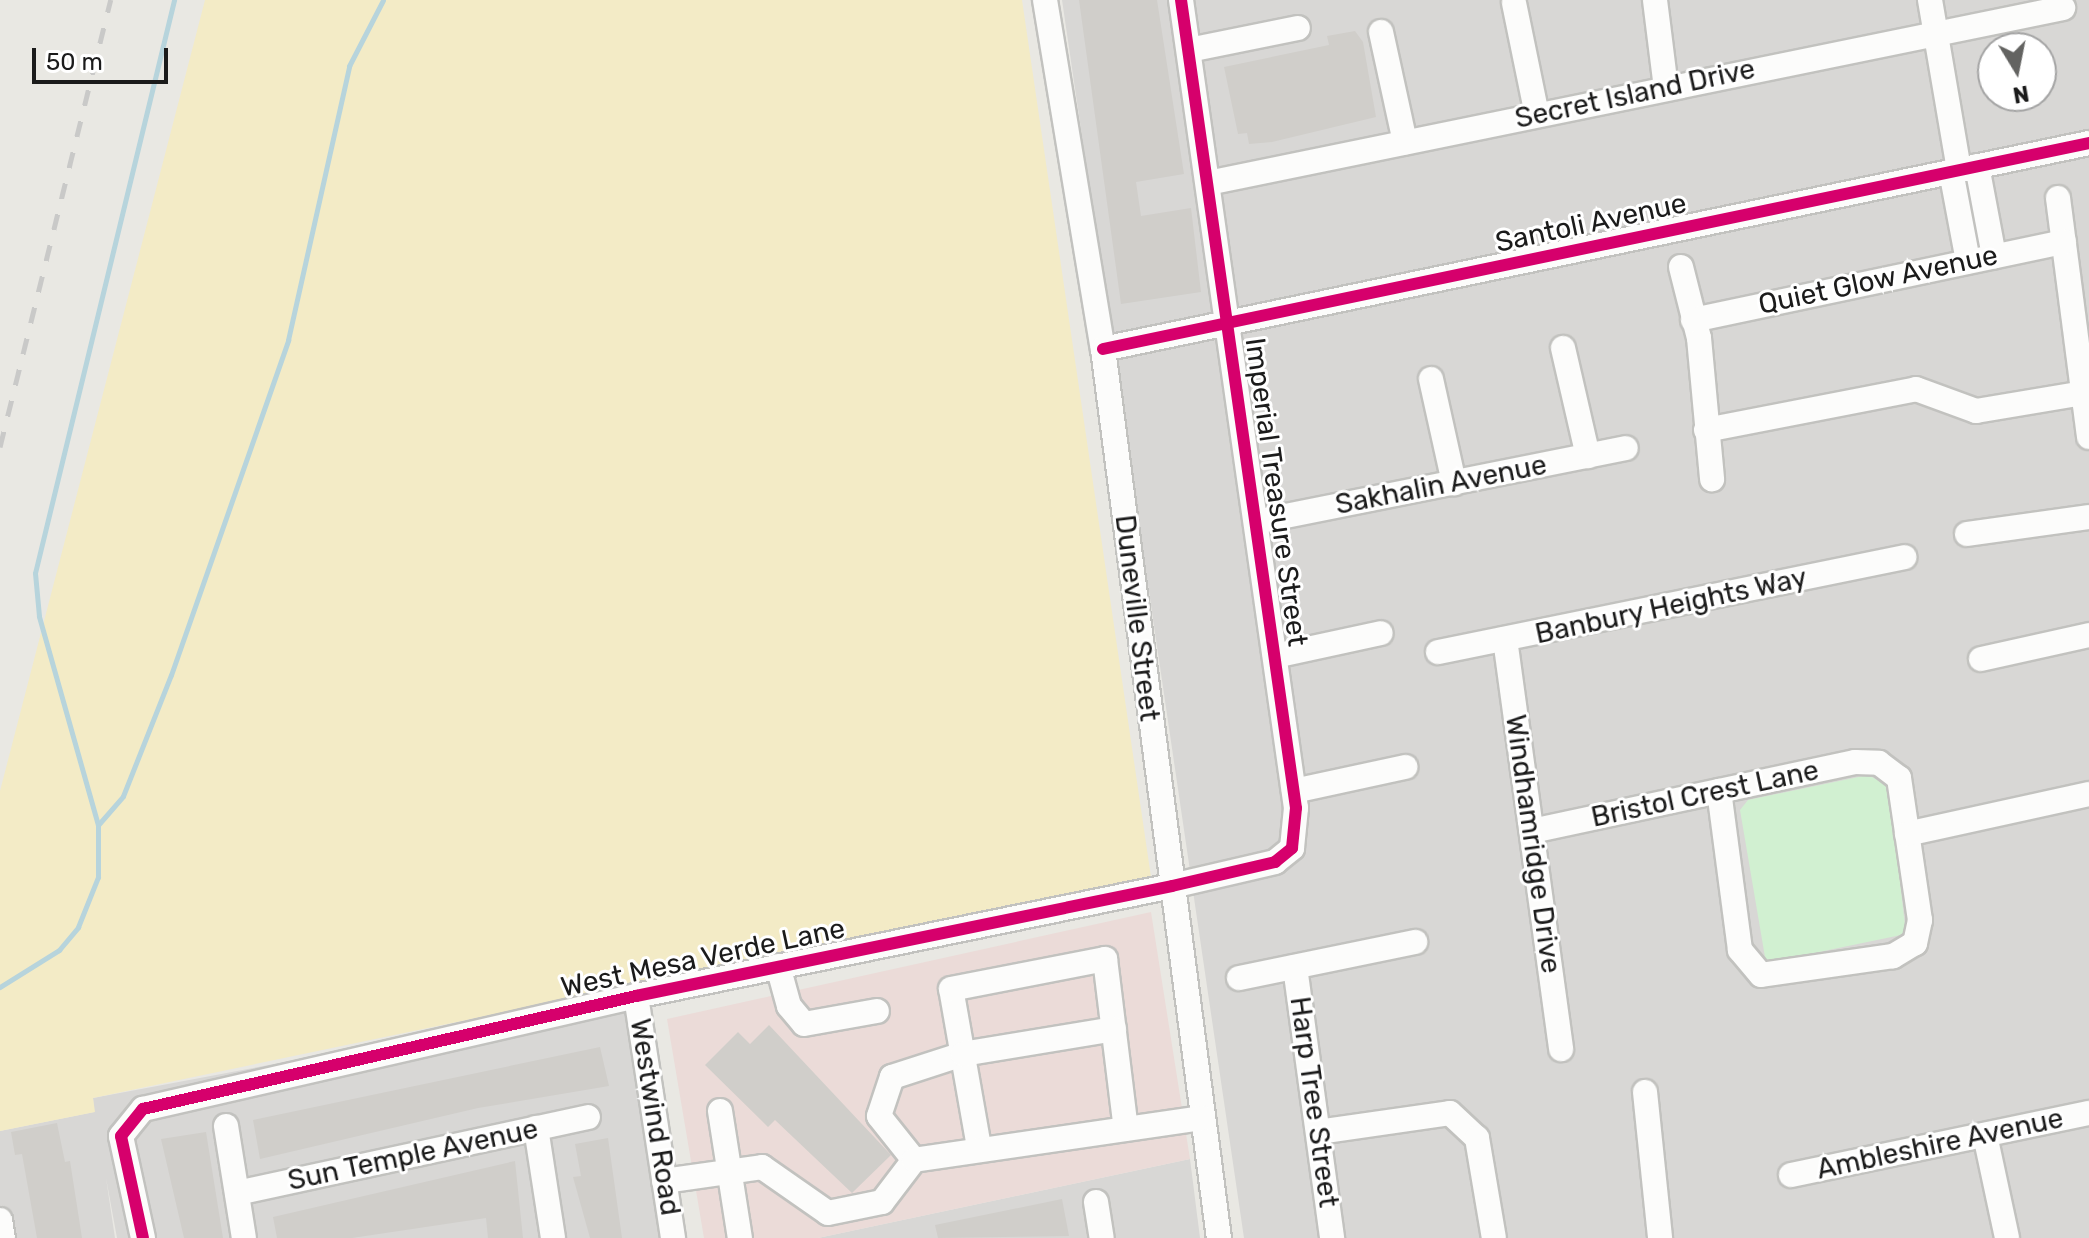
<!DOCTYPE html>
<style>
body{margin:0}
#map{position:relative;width:2089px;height:1238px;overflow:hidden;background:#e9e8e3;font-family:Rubik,sans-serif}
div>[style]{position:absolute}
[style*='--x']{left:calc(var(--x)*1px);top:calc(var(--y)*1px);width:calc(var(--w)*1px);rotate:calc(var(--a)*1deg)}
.residential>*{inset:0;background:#d8d7d5}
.commercial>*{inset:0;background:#ebdbd8}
.sand>*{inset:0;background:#f3ebc6}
.park>*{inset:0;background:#d1f0d1}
.stream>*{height:5px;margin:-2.5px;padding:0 2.5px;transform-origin:2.5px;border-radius:2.5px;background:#b7d4dc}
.building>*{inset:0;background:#d0ceca}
.roads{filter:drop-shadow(2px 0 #c2c2bf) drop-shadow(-2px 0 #c2c2bf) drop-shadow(0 2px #c2c2bf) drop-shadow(0 -2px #c2c2bf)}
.minor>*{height:24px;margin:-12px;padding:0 12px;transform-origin:12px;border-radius:12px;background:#fcfcfb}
.rail>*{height:5px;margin-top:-2.5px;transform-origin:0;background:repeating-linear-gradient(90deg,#c9c9c8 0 16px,transparent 0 32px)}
.cycleway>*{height:12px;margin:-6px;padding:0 6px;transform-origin:6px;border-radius:6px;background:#d6006c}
span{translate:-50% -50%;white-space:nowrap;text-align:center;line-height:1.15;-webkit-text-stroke:6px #fff;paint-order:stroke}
.street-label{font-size:28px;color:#1b1b1b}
.north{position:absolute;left:1977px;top:32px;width:80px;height:80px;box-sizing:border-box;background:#fff;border:2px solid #a4a4a4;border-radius:50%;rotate:170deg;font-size:22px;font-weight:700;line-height:32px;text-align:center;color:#1b1b1b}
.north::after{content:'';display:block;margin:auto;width:28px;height:36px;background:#636361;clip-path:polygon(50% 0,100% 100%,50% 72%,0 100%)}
.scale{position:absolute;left:32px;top:48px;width:136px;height:36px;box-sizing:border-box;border:4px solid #1b1b1b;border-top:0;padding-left:10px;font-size:24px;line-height:28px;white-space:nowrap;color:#1b1b1b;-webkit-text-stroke:6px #fff;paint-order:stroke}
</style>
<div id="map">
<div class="residential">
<div style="clip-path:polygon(evenodd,1062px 0,2089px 0,2089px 1238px,1244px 1238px,1062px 0,1993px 48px,2041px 48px,2041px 96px,1993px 96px,1993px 48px)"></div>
<div style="clip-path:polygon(636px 996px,672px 1238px,117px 1238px,106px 1178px,115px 1238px,0 1238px,0 1131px,94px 1112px,93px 1098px)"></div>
<div style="clip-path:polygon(1190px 1159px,1200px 1238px,818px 1238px)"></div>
</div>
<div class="commercial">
<div style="clip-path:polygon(1151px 912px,1190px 1159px,818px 1238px,704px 1238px,667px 1019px)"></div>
</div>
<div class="sand">
<div style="clip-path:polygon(205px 0,1022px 0,1151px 877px,93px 1098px,95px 1112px,0 1131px,0 791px)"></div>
</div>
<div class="park">
<div style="clip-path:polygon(1868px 775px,1889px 786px,1906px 934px,1766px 963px,1740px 810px,1748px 800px)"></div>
</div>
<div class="stream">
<div style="--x:98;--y:825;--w:38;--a:-49"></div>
<div style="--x:123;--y:796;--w:130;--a:-68.4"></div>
<div style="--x:171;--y:675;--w:355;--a:-70.7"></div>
<div style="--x:288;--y:340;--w:281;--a:-77.4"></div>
<div style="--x:349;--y:66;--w:74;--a:-62.7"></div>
<div style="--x:0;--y:987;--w:70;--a:-32.1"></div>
<div style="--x:59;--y:950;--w:30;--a:-50"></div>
<div style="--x:78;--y:927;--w:54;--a:-68.2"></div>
<div style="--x:98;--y:877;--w:52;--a:-90"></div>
<div style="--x:98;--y:825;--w:217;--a:-105.8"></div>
<div style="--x:39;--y:616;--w:43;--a:-95.3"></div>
<div style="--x:35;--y:573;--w:590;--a:-76.36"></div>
</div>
<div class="building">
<div style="clip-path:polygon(1079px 0,1157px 0,1184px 174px,1136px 182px,1141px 216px,1191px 208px,1201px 292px,1121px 304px)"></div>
<div style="clip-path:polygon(1355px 31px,1363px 42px,1376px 117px,1272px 142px,1249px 144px,1247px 133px,1238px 134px,1224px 67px,1329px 45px,1327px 36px)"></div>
<div style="clip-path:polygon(769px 1025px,891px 1155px,852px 1193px,775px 1120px,768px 1127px,705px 1065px,738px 1032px,750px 1044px)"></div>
<div style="clip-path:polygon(600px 1047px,609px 1086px,478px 1108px,260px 1159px,253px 1120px)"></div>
<div style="clip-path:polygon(57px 1123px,65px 1162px,70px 1161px,82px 1238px,37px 1238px,22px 1154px,15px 1155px,11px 1132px)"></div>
<div style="clip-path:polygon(206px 1132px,223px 1238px,184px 1238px,161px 1139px)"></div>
<div style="clip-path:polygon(608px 1138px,622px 1238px,590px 1238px,573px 1177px,581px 1176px,575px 1144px)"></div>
<div style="clip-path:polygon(515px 1161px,523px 1238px,488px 1238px,486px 1218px,352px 1238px,277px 1238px,273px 1217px)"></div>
<div style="clip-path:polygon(1062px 1199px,1069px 1236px,938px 1238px,935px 1225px)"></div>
</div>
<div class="roads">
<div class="minor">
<div style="--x:1045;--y:0;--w:354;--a:80.6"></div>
<div style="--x:1103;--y:349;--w:897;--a:82.57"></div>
<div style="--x:1655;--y:0;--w:89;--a:82.9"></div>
<div style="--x:1930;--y:0;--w:172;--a:80.3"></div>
<div style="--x:1514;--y:3;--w:114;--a:78.4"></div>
<div style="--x:1381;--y:32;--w:113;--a:77.7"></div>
<div style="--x:1189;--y:50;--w:111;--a:-11.4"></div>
<div style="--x:1977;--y:166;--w:92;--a:79.3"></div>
<div style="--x:1951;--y:171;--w:92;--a:79.3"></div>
<div style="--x:1208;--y:183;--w:873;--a:-11.57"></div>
<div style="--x:2058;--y:198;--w:241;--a:82.6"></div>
<div style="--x:1681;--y:267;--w:73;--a:75.8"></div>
<div style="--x:1699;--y:338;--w:142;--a:84.7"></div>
<div style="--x:1693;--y:320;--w:379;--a:-11.9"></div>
<div style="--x:1563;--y:348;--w:111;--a:77"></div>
<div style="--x:1103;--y:349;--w:1007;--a:-11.8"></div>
<div style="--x:1431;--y:379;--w:107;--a:77.5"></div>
<div style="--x:1706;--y:430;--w:214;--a:-11"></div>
<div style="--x:1916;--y:389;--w:64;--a:20.1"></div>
<div style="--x:1976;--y:411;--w:109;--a:-9.5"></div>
<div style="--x:1256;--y:522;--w:377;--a:-11.3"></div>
<div style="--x:1967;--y:534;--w:123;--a:-7.9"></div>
<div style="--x:1505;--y:639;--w:414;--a:82.2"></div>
<div style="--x:1438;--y:652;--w:476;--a:-11.5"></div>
<div style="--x:1275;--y:656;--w:108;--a:-12.2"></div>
<div style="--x:1981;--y:659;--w:111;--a:-12.5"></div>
<div style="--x:1294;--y:791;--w:114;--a:-12.2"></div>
<div style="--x:1532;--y:831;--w:191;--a:-12.1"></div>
<div style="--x:1719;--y:791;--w:139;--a:-12"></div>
<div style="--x:1855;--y:762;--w:24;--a:2"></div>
<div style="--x:1879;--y:763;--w:25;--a:37"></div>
<div style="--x:1899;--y:778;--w:144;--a:81.6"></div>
<div style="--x:1920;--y:920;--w:24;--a:102"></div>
<div style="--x:1915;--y:943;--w:26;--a:149"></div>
<div style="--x:1893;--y:956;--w:133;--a:171.8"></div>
<div style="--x:1761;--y:975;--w:33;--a:-130"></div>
<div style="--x:1740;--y:950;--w:160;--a:-97.5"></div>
<div style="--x:1907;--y:834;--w:186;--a:-12.4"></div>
<div style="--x:778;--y:966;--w:41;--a:74.6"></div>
<div style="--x:789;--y:1006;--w:23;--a:50"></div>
<div style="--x:804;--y:1024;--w:74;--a:-10.1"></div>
<div style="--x:1295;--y:967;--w:274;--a:82.2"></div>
<div style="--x:1239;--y:978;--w:180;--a:-11.6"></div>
<div style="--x:636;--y:996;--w:245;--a:81.3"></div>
<div style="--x:1645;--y:1092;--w:147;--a:84.1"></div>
<div style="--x:720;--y:1111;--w:129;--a:81.1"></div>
<div style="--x:226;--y:1126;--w:113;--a:80.9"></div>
<div style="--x:536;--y:1128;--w:111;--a:81.2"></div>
<div style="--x:1318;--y:1132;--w:133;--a:-8.2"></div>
<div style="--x:1450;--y:1113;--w:37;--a:43"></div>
<div style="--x:1477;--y:1138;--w:101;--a:80.4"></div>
<div style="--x:1985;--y:1135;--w:105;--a:77.9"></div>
<div style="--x:979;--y:1147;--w:160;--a:-100"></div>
<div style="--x:951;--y:989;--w:157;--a:-11"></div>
<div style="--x:1105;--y:959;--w:171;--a:83"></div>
<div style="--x:914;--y:1160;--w:56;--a:-128.5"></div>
<div style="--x:879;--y:1116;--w:41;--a:-71.6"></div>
<div style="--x:892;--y:1077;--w:75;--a:-17.9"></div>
<div style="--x:963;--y:1054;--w:153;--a:-9.4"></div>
<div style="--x:1791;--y:1175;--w:304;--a:-11.8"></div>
<div style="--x:664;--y:1181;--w:99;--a:-8.1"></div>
<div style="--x:762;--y:1167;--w:80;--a:34.9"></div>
<div style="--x:828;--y:1213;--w:55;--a:-11.5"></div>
<div style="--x:882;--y:1202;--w:53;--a:-52.7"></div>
<div style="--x:914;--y:1160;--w:292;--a:-8.3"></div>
<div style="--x:237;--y:1193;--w:359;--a:-12.2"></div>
<div style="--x:1096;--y:1202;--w:36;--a:81"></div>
<div style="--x:0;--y:1220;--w:18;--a:81"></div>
<div style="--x:143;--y:1238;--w:104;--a:-102.2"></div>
<div style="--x:121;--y:1136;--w:35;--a:-51"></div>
<div style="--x:143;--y:1109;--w:506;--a:-12.91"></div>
<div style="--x:636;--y:996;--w:547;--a:-11.6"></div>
<div style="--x:1172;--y:886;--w:106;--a:-13.1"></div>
<div style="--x:1275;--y:862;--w:22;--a:-39"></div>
<div style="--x:1292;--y:848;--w:40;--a:-84.3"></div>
<div style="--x:1296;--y:808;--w:816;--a:-98.1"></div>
</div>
</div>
<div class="rail">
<div style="--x:0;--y:447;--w:461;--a:-76.1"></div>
</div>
<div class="cycleway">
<div style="--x:1103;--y:349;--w:1007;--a:-11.8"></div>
<div style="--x:143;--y:1238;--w:104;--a:-102.2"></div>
<div style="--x:121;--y:1136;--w:35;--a:-51"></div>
<div style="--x:143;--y:1109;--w:506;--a:-12.91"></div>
<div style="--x:636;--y:996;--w:547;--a:-11.6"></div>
<div style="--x:1172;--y:886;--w:106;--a:-13.1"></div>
<div style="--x:1275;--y:862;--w:22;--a:-39"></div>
<div style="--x:1292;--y:848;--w:40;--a:-84.3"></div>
<div style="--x:1296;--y:808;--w:816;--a:-98.1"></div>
</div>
<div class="street-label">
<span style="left:1635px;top:94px;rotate:-12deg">Secret Island Drive</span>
<span style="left:1591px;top:223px;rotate:-12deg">Santoli Avenue</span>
<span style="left:1878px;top:280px;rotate:-12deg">Quiet Glow Avenue</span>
<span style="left:1441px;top:485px;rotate:-11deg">Sakhalin Avenue</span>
<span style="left:1276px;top:492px;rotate:82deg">Imperial Treasure Street</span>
<span style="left:1671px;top:606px;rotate:-12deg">Banbury Heights Way</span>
<span style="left:1137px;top:618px;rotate:83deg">Duneville Street</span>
<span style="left:1705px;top:794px;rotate:-12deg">Bristol Crest Lane</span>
<span style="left:1533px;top:844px;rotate:82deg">Windhamridge Drive</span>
<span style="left:703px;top:958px;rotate:-12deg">West Mesa Verde Lane</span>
<span style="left:1314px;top:1102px;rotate:82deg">Harp Tree Street</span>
<span style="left:655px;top:1117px;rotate:81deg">Westwind Road</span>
<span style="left:1940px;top:1144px;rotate:-12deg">Ambleshire Avenue</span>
<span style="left:413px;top:1155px;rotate:-12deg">Sun Temple Avenue</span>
</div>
<div class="north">N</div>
<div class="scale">50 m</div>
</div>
